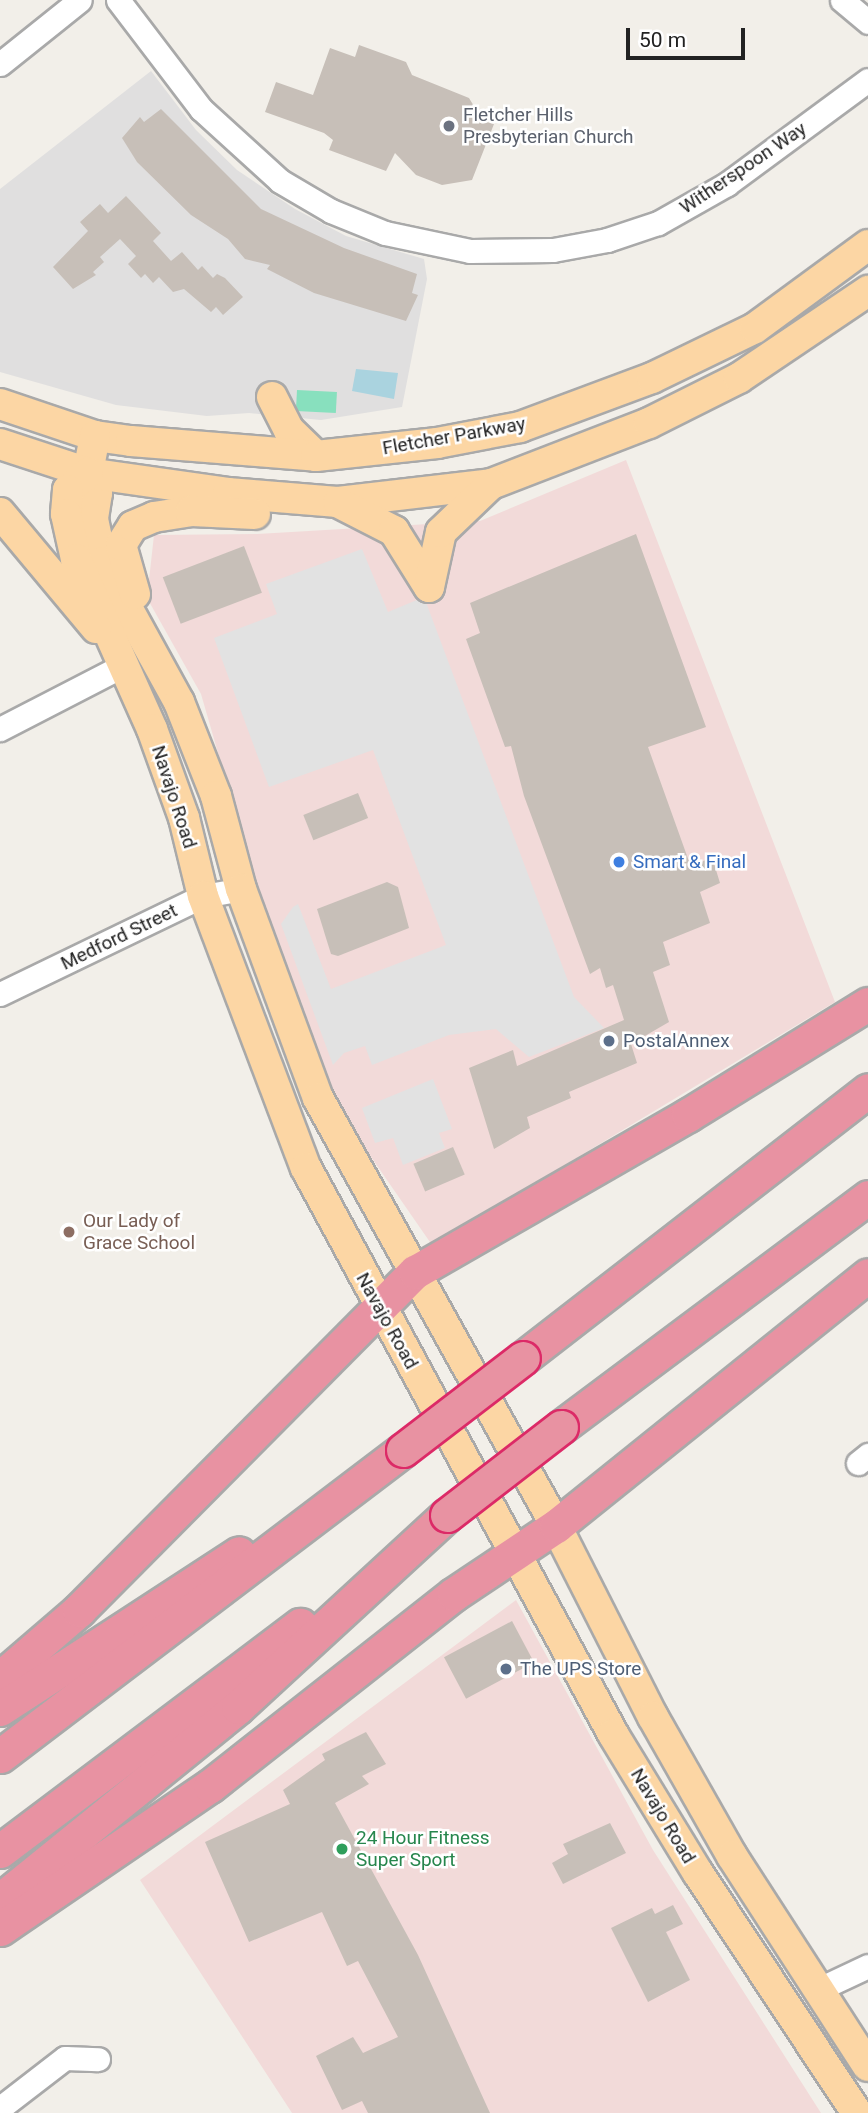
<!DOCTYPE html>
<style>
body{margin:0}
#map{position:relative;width:868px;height:2113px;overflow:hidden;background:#f2efe9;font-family:Roboto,sans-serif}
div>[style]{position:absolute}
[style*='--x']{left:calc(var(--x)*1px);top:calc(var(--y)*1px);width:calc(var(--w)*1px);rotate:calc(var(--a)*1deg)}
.residential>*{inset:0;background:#e0dfdf}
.commercial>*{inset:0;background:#f2dad9}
.pitch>*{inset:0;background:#88e0be;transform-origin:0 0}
.parking>*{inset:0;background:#e2e2e2}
.water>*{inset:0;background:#aad3df}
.building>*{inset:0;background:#c7bfb8;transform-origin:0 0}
.roads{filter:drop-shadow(2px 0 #a9a9a9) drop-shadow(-2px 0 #a9a9a9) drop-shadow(0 2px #a9a9a9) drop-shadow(0 -2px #a9a9a9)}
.minor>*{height:23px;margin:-11.5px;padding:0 11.5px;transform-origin:11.5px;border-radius:11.5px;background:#fff}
.major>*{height:30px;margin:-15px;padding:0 15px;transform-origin:15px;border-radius:15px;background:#fcd6a4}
.highway>*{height:33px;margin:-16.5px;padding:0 16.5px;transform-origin:16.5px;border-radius:16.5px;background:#e892a2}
.bridges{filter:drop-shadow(2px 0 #dc2a67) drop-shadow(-2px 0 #dc2a67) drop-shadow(0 2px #dc2a67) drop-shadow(0 -2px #dc2a67)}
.highway-bridge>*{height:33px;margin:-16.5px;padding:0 16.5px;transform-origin:16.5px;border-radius:16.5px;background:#e892a2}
.dots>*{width:19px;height:19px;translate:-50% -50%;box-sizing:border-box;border:4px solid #fff;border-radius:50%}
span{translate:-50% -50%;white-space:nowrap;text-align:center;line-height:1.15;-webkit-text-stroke:5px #fff;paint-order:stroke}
.worship-label{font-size:19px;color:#5b616d}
.left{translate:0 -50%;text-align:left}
.street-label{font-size:19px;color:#222}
.shop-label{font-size:19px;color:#366cbe}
.service-label{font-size:19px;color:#4e5e75}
.education-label{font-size:19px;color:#785e54}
.leisure-label{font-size:19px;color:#27864d}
.scale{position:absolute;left:626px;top:28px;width:119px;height:32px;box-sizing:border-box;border:4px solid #222;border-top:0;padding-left:9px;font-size:21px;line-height:24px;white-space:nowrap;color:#222;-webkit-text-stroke:5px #fff;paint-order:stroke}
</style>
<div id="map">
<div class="residential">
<div style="clip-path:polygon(151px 71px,196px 130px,237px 170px,295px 209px,346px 236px,424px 259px,427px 279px,402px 407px,321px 420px,249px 413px,207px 416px,116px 405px,0 372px,0 189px)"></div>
</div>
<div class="commercial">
<div style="clip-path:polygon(626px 460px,835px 1002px,432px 1245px,335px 1105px,280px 967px,201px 694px,147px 598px,154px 535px,257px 534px,480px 521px)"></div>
<div style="clip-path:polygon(516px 1600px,653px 1850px,821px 2113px,292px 2113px,140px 1880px)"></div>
</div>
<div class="pitch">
<div style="left:297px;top:390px;width:40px;height:21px;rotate:3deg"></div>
</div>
<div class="parking">
<div style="clip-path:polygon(362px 549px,388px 612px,424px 597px,574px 997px,604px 1028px,529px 1057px,496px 1029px,449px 1035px,372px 1065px,365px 1046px,344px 1053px,333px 1065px,281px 924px,293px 907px,298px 904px,331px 989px,446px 945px,373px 750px,269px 787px,214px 638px,277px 614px,266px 584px)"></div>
<div style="clip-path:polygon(433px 1079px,452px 1129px,439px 1133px,445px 1148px,403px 1165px,393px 1138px,375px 1143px,362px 1108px)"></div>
</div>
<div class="water">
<div style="clip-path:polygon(356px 369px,398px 373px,394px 399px,352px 391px)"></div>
</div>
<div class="building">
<div style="clip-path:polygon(359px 45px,406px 62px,412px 75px,469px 98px,483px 121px,494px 124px,472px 180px,442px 185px,416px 175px,395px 153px,386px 171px,329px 150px,333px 140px,324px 133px,265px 112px,276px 82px,313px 95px,330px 48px,355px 57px)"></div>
<div style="clip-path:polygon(161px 109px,261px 209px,344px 248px,417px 274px,412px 293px,418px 295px,406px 321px,314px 293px,267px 269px,270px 265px,245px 259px,228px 239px,191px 215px,137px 162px,122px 138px,140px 117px,144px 122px)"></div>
<div style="clip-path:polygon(126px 196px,161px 233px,153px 241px,171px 261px,182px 252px,198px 270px,202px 266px,213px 278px,217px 274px,225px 278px,243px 297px,223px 315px,216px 307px,211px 312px,184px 289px,173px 292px,159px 277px,153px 283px,145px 274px,141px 278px,128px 264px,136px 256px,120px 239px,100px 257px,104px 262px,93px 272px,96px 275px,73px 289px,53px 267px,88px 231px,80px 222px,100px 204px,108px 213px)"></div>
<div style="clip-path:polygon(636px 534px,706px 727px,648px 747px,691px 867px,712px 857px,720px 883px,700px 892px,710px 923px,663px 942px,670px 965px,653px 972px,669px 1022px,631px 1044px,637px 1063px,569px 1092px,571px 1098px,527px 1117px,530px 1128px,494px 1149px,469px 1068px,513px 1050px,517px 1066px,624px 1020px,613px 985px,606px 988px,600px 968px,590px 974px,524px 796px,511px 746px,505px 747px,466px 639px,480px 633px,470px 603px)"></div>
<div style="left:244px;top:546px;width:50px;height:87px;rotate:69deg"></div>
<div style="left:358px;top:793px;width:27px;height:59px;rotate:68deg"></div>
<div style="clip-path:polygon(387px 882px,398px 887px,409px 928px,338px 956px,331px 954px,317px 909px)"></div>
<div style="left:453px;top:1147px;width:30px;height:43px;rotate:67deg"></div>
<div style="left:512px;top:1621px;width:47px;height:77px;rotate:62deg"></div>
<div style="clip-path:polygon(366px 1732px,386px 1764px,362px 1776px,369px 1784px,335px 1803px,418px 1955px,490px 2113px,368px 2113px,362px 2101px,342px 2110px,316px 2056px,353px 2037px,363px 2053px,398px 2037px,358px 1961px,347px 1966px,322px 1912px,249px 1942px,205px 1842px,290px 1804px,283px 1790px,325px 1760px,322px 1754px)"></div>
<div style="clip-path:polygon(610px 1823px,626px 1853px,563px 1884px,552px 1863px,568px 1854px,563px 1844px)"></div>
<div style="clip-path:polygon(673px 1905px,683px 1924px,666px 1932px,690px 1980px,648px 2002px,611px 1928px,652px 1908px,655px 1914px)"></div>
</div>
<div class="roads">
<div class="minor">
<div style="--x:118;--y:0;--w:137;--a:52.7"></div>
<div style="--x:201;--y:109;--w:107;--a:42.3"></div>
<div style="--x:280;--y:181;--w:59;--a:30.5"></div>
<div style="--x:331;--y:211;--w:58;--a:22.2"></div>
<div style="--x:385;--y:233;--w:87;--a:12"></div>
<div style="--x:470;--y:251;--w:83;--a:-0.7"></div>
<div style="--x:553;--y:250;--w:55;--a:-10.5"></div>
<div style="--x:607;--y:240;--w:54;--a:-18.4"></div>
<div style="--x:658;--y:223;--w:79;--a:-29.5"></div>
<div style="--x:727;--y:184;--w:175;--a:-36.4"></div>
<div style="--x:842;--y:0;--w:34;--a:40"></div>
<div style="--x:0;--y:64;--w:102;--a:-38.7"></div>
<div style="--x:0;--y:729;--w:140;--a:-27.3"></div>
<div style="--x:0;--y:994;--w:225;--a:-25.8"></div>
<div style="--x:203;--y:896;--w:39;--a:-10"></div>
<div style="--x:858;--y:1463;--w:13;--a:-39"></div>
<div style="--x:817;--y:1990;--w:56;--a:-25.2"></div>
<div style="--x:0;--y:2108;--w:82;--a:-37.6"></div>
<div style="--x:65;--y:2058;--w:33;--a:2"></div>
</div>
<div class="major">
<div style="--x:272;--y:397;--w:37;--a:63"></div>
<div style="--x:289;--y:430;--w:37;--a:44"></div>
<div style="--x:0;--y:404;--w:100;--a:18.6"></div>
<div style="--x:95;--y:436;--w:36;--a:8"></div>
<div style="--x:131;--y:441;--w:186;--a:4.6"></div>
<div style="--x:316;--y:456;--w:122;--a:-6.1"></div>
<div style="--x:437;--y:443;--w:85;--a:-10.9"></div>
<div style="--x:520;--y:427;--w:141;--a:-20.4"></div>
<div style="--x:652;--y:378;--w:114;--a:-25.9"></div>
<div style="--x:755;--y:328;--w:140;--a:-36.3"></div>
<div style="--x:95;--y:436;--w:38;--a:101"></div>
<div style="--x:88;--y:473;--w:22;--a:66"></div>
<div style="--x:97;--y:493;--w:26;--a:99"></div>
<div style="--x:93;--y:519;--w:44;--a:78.2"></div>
<div style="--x:102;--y:562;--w:160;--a:61.2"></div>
<div style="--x:179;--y:702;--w:101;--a:68.5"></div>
<div style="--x:216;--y:796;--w:96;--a:75"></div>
<div style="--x:241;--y:889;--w:223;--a:69.8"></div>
<div style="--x:318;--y:1098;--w:490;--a:60.9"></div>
<div style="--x:556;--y:1526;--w:214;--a:63.1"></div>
<div style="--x:653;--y:1717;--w:160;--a:60.4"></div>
<div style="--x:732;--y:1856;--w:250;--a:57.1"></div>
<div style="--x:0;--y:444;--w:93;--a:18.2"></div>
<div style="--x:88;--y:473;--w:141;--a:8.1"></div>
<div style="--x:228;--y:493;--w:110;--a:4.7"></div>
<div style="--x:338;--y:502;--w:154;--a:-6.7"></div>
<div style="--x:491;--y:484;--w:169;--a:-21.1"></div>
<div style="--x:649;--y:423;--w:101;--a:-26.6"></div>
<div style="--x:739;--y:378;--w:156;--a:-34"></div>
<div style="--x:88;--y:473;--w:26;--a:140"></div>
<div style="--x:68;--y:490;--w:24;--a:95"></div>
<div style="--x:66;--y:514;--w:46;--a:77.5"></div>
<div style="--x:76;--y:559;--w:186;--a:65.9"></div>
<div style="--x:152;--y:729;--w:95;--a:70.2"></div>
<div style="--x:184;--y:818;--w:80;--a:76.3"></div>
<div style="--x:203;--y:896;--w:291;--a:69.3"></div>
<div style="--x:306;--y:1168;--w:644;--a:61.52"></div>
<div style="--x:613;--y:1734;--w:163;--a:58.6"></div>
<div style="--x:698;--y:1873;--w:288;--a:56.5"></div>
<div style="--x:339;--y:503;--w:62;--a:27"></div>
<div style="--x:394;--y:531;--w:66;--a:58"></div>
<div style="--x:429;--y:587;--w:56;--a:-77.7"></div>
<div style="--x:441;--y:532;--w:69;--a:-43.8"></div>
<div style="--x:0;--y:513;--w:150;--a:50.1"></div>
<div style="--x:135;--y:594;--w:51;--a:-105.9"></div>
<div style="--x:121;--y:545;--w:22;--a:-58"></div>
<div style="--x:133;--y:526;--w:23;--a:-23"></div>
<div style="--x:154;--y:517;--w:37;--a:-9"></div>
<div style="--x:191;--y:511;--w:64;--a:2.7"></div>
</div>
<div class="highway">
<div style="--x:523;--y:1358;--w:437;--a:-37.8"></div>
<div style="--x:561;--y:1427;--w:384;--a:-36.8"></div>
<div style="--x:0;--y:1678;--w:104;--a:-40.7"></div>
<div style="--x:79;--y:1610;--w:477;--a:-45.2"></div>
<div style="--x:415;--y:1272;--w:315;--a:-29.9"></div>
<div style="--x:688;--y:1115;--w:211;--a:-31.7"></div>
<div style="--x:0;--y:1709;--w:285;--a:-33.1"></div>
<div style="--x:0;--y:1756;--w:506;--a:-37.21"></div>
<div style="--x:0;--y:1851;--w:376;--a:-37"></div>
<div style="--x:0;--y:1900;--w:306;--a:-39"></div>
<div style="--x:238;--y:1707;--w:284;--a:-42.6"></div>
<div style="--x:0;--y:1929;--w:254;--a:-34.3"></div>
<div style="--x:210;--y:1786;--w:310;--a:-38.2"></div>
<div style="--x:454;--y:1594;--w:123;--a:-33.7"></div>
<div style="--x:556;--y:1526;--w:400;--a:-38.8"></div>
</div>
</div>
<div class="bridges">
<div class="highway-bridge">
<div style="--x:403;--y:1450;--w:151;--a:-37.5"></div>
<div style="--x:447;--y:1515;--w:144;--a:-37.7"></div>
</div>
</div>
<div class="dots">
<div style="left:449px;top:126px;background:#6b7280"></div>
<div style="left:619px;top:862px;background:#3f7fe0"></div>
<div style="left:609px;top:1041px;background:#5c6f8a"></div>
<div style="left:69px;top:1232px;background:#8d6e63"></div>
<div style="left:506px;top:1669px;background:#5c6f8a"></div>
<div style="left:342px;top:1849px;background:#2e9e5b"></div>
</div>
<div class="worship-label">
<span class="left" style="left:463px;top:126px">Fletcher Hills<br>Presbyterian Church</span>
</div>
<div class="street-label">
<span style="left:743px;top:168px;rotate:-34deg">Witherspoon Way</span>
<span style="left:454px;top:436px;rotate:-10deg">Fletcher Parkway</span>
<span style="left:174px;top:797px;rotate:72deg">Navajo Road</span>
<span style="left:119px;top:937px;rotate:-26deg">Medford Street</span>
<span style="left:387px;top:1321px;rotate:61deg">Navajo Road</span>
<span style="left:663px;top:1816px;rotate:59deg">Navajo Road</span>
</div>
<div class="shop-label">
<span class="left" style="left:633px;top:862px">Smart &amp; Final</span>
</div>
<div class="service-label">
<span class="left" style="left:623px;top:1041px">PostalAnnex</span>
<span class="left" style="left:520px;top:1669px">The UPS Store</span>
</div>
<div class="education-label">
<span class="left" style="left:83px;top:1232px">Our Lady of<br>Grace School</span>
</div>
<div class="leisure-label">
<span class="left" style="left:356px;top:1849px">24 Hour Fitness<br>Super Sport</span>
</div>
<div class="scale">50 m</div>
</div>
